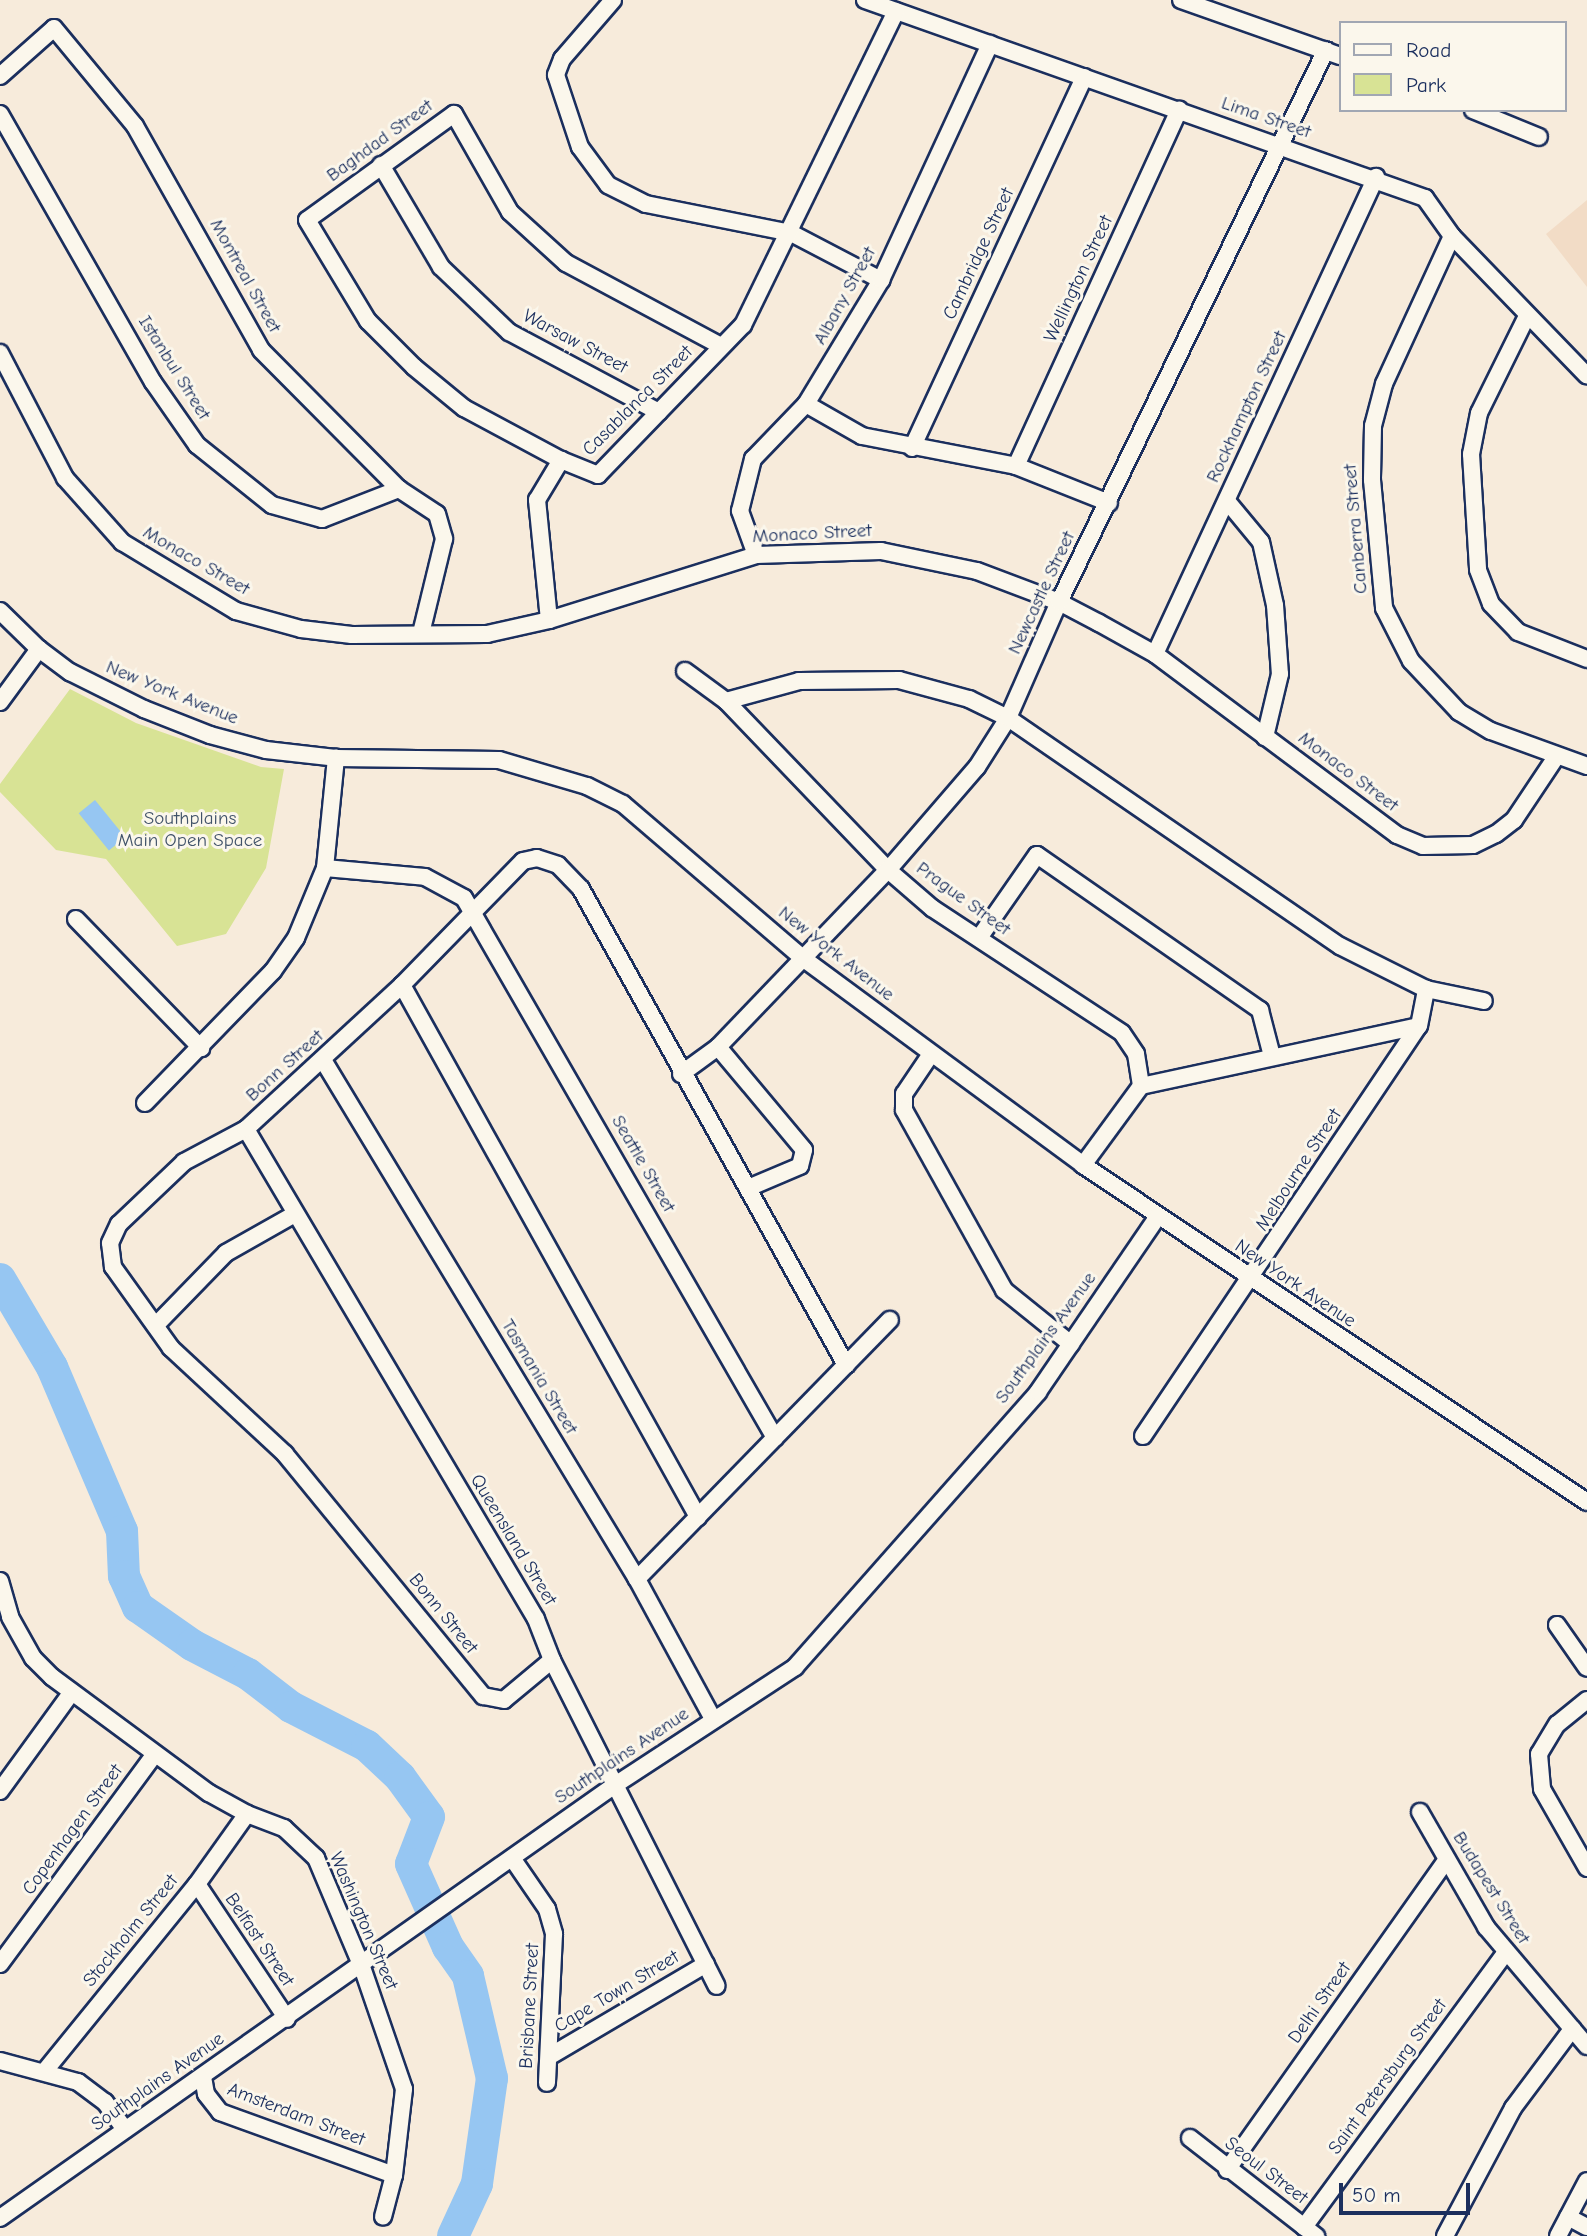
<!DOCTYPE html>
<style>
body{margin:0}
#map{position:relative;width:1587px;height:2236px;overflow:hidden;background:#f7ebdb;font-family:"Comic Neue",sans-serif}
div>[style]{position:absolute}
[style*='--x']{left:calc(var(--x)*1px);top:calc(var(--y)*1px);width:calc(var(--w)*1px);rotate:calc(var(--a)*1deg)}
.built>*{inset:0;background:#f2dcc6}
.green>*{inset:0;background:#d8e395}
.water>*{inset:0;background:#96c6f2;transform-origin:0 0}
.river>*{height:32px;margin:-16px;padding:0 16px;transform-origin:16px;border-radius:16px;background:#96c6f2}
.roads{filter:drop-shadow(2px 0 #1b2f5e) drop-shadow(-2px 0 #1b2f5e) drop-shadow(0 2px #1b2f5e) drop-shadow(0 -2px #1b2f5e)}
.minor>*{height:16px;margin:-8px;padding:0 8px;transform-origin:8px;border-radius:8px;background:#fbf7ec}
span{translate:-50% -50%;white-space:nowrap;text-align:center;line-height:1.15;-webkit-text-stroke:6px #fbf7ec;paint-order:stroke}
.street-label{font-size:19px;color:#1b2f5e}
.park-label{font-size:19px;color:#415369}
.legend{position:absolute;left:1339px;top:21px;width:228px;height:91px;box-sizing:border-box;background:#fbf7ec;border:2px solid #a1a7b3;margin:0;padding:9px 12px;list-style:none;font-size:21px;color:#1b2f5e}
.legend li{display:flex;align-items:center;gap:14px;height:35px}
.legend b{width:35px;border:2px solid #a1a7b3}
.scale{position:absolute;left:1339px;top:2183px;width:131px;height:32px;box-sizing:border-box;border:4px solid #1b2f5e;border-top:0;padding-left:9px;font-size:21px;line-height:24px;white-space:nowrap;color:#1b2f5e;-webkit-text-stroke:5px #fbf7ec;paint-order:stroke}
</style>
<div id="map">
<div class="built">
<div style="clip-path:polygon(1587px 200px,1587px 287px,1546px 234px)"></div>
</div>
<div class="green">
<div style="clip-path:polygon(70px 689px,136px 723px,261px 767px,284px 769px,266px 868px,226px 934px,177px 946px,106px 859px,56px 850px,0 792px,0 784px)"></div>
</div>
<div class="water">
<div style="left:95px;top:800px;width:48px;height:21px;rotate:51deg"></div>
</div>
<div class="river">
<div style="--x:0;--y:1279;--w:102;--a:59.4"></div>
<div style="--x:52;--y:1367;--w:178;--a:66.9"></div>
<div style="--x:122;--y:1531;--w:45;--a:87.5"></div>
<div style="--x:124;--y:1576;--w:34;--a:66"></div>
<div style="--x:138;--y:1607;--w:66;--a:35.1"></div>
<div style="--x:192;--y:1645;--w:63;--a:27.4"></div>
<div style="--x:248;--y:1674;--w:54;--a:37.5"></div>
<div style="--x:291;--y:1707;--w:85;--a:27.2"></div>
<div style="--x:367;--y:1746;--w:45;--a:43.2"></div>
<div style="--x:400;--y:1777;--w:49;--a:54.1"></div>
<div style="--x:429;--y:1817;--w:50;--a:111"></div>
<div style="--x:411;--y:1864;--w:91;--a:66"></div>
<div style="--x:448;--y:1947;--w:35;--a:55"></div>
<div style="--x:468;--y:1976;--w:105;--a:76.8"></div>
<div style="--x:492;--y:2078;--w:107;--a:98.1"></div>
<div style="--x:477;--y:2184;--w:57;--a:114.8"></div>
</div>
<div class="roads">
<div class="minor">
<div style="--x:613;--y:0;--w:78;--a:130.8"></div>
<div style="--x:562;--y:59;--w:17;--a:111"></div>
<div style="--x:556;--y:75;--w:76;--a:71.6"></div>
<div style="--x:580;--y:147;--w:47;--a:53.6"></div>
<div style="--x:608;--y:185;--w:42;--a:26.6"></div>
<div style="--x:646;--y:204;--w:148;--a:11.3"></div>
<div style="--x:791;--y:233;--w:102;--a:27.6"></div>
<div style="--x:865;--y:0;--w:594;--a:19.47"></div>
<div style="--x:1425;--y:198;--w:47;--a:54.6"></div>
<div style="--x:1452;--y:236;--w:194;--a:46"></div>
<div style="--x:1181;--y:0;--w:169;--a:19.4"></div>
<div style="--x:0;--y:76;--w:72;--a:-41.6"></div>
<div style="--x:54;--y:28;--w:127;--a:50.4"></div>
<div style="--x:135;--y:126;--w:257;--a:60.6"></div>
<div style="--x:261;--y:350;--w:196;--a:45.2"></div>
<div style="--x:399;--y:489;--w:45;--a:33.3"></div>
<div style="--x:437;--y:514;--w:26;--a:74"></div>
<div style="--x:444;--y:539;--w:97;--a:103.7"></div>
<div style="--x:1473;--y:110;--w:71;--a:22.2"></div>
<div style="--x:0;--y:114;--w:309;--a:60.3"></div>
<div style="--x:153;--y:382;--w:77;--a:55.1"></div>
<div style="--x:197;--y:445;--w:96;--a:38.7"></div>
<div style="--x:272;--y:505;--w:52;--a:15.6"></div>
<div style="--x:322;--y:519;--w:83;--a:-21.3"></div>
<div style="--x:381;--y:165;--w:118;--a:59.5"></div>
<div style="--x:441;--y:267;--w:94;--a:43.7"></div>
<div style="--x:509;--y:332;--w:170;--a:28.1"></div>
<div style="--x:1452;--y:236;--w:163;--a:114.7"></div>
<div style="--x:1384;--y:384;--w:43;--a:104.7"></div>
<div style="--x:1373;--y:426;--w:54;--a:91.1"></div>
<div style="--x:1372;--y:480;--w:129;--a:84.6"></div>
<div style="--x:1384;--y:608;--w:59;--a:63"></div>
<div style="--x:1411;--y:661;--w:70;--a:46.7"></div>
<div style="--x:1459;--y:712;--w:37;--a:31"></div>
<div style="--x:1491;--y:731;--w:102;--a:20"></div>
<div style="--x:1527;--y:316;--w:108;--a:116.3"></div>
<div style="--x:1479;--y:413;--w:42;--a:101"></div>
<div style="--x:1471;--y:454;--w:116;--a:86.5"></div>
<div style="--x:1478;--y:570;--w:36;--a:69"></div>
<div style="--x:1491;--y:604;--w:39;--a:46"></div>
<div style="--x:1518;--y:632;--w:74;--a:21.4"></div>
<div style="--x:721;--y:346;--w:176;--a:-151.8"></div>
<div style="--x:566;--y:263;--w:76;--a:-137.7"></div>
<div style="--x:510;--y:212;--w:113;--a:-119.7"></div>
<div style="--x:454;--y:114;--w:181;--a:144.2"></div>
<div style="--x:307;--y:220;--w:118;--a:58.9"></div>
<div style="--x:368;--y:321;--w:65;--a:45"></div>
<div style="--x:414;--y:367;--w:65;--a:39.4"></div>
<div style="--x:464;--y:408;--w:110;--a:28.2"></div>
<div style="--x:561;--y:460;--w:40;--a:22"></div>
<div style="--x:598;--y:475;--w:209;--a:-46"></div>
<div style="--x:743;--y:325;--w:349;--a:-64"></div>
<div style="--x:0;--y:353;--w:141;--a:62.5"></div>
<div style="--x:65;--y:478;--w:86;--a:48.3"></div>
<div style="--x:122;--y:542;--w:133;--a:31.2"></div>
<div style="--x:236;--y:611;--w:67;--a:15.5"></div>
<div style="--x:301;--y:629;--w:51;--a:6.7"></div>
<div style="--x:352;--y:635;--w:135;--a:-0.4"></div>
<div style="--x:487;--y:634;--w:64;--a:-12.7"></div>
<div style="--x:549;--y:620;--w:217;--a:-17.4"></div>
<div style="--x:756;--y:555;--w:125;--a:-1.8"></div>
<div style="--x:881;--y:551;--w:98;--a:11.8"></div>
<div style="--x:977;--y:571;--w:88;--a:20.7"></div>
<div style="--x:1059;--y:602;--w:45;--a:27.7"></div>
<div style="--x:1099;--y:623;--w:64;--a:29"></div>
<div style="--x:1155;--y:654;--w:302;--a:36.8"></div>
<div style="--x:1397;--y:835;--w:28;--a:23"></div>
<div style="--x:1423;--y:846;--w:50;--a:-1.1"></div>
<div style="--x:1473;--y:845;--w:25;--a:-26"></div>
<div style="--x:1496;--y:834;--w:23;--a:-38"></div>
<div style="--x:1514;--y:820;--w:76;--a:-56.3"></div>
<div style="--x:806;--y:404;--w:64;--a:29.7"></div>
<div style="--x:862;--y:436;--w:157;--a:11"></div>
<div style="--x:1016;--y:466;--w:100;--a:21.7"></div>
<div style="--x:912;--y:448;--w:409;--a:-65.1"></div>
<div style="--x:1016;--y:466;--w:392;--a:-65.4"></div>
<div style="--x:1227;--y:501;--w:53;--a:50.3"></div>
<div style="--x:1261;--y:542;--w:65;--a:77.5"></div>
<div style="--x:1275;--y:605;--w:69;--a:85.9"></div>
<div style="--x:1280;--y:674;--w:65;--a:103.4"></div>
<div style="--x:756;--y:555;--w:47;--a:-110"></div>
<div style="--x:740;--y:511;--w:54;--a:-76"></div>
<div style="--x:753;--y:459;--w:76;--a:-46.1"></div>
<div style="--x:806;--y:404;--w:145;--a:-58.8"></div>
<div style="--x:881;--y:280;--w:260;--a:-65.2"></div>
<div style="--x:0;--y:611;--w:54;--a:44.3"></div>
<div style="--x:39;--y:649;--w:39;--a:37"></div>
<div style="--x:70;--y:672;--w:83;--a:26.6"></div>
<div style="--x:144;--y:709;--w:71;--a:21.5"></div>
<div style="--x:210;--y:735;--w:58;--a:15"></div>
<div style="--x:266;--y:750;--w:70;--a:6.5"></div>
<div style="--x:336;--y:758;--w:163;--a:0.7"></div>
<div style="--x:499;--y:760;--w:92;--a:16.5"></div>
<div style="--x:587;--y:786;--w:40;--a:26.6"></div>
<div style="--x:623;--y:804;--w:238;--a:40.6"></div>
<div style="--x:804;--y:959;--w:347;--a:36.4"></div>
<div style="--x:1083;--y:1165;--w:606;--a:33.77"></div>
<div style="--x:549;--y:620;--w:121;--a:-95.7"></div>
<div style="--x:537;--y:500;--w:47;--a:-59"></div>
<div style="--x:1155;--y:654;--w:526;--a:-65.14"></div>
<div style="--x:685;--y:671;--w:51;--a:36.2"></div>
<div style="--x:726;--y:701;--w:234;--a:46.2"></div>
<div style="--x:888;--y:870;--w:58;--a:40.8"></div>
<div style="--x:932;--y:908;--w:227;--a:33.3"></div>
<div style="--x:1122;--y:1033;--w:25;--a:56"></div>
<div style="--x:1136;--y:1054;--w:32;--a:81"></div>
<div style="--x:1141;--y:1086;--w:98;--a:126.3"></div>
<div style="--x:726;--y:701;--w:76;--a:-15.3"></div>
<div style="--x:799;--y:681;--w:100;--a:-0.6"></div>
<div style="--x:899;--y:680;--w:73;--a:15.2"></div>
<div style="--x:969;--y:699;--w:43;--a:26"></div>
<div style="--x:1008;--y:718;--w:403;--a:34.5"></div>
<div style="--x:1340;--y:946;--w:96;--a:26.6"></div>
<div style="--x:1426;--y:989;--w:59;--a:11.7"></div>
<div style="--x:0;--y:702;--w:66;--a:-53.7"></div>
<div style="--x:325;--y:868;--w:100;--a:5.1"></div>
<div style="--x:425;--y:877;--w:44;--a:28.3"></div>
<div style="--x:464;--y:898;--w:623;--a:60.06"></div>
<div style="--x:76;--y:919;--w:180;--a:45.9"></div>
<div style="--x:979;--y:938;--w:101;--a:-55.1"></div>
<div style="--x:1037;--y:855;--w:272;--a:34.8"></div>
<div style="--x:1260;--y:1010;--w:48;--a:75.4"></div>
<div style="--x:402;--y:985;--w:609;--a:60.91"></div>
<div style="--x:718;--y:1047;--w:134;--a:50.1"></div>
<div style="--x:804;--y:1150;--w:16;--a:104"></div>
<div style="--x:800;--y:1166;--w:56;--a:157.1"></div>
<div style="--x:931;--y:1054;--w:48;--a:124"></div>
<div style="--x:904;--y:1094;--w:16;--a:90"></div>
<div style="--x:904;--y:1110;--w:206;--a:60.9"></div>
<div style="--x:1004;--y:1290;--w:86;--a:38.9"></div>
<div style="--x:323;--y:1060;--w:607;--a:58.83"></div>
<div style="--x:637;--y:1579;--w:159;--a:61.5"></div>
<div style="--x:681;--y:1074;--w:46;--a:-36.1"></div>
<div style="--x:718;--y:1047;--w:245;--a:-46.2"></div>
<div style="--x:888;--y:870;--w:136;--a:-49.2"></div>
<div style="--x:977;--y:767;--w:58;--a:-57.7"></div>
<div style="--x:1008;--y:718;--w:127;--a:-66.3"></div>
<div style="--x:1059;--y:602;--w:613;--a:-64.19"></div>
<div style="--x:1141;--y:1086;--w:284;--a:-12.2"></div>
<div style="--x:145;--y:1103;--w:184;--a:-45.9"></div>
<div style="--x:273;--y:971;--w:40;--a:-55.1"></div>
<div style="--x:296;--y:938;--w:76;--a:-67.5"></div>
<div style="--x:325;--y:868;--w:111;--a:-84.3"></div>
<div style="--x:246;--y:1129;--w:569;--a:59.38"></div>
<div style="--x:536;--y:1619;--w:44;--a:68.7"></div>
<div style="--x:552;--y:1660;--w:365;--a:63.2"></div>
<div style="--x:157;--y:1324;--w:99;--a:-45.8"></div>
<div style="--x:226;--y:1253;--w:79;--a:-29.5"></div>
<div style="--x:1143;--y:1436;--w:494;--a:-56.1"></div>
<div style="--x:1419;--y:1026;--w:38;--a:-79"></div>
<div style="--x:637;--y:1579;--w:362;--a:-45.7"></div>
<div style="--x:0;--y:1581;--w:37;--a:74"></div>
<div style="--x:10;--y:1617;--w:47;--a:60.7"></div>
<div style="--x:33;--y:1658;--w:27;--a:45"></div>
<div style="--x:52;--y:1677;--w:195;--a:36.5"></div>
<div style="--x:209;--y:1793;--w:43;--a:28.9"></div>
<div style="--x:247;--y:1814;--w:40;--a:21"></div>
<div style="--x:284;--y:1828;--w:44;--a:43.2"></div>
<div style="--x:316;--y:1858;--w:118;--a:67.1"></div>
<div style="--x:362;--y:1967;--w:129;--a:71"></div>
<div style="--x:404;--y:2089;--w:87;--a:96.6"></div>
<div style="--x:394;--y:2175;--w:43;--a:104.7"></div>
<div style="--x:1557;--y:1625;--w:52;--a:55.1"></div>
<div style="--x:552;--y:1660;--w:62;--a:140.2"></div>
<div style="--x:504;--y:1700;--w:21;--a:-169"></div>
<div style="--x:483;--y:1696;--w:313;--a:-129.3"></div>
<div style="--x:285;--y:1454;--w:156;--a:-137.1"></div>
<div style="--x:171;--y:1348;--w:100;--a:-125.6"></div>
<div style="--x:113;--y:1267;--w:24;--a:-97"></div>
<div style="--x:110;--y:1243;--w:21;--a:-65"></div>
<div style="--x:119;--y:1224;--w:90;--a:-43.6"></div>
<div style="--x:184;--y:1162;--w:70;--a:-28"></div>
<div style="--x:246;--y:1129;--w:212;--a:-42.7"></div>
<div style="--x:402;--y:985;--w:173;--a:-45.7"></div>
<div style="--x:523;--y:861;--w:14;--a:-12"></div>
<div style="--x:537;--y:858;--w:22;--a:18"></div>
<div style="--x:558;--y:865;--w:33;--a:46"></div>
<div style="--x:581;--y:889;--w:545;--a:60.89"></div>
<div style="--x:1587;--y:1700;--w:38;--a:141"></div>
<div style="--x:1557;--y:1724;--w:35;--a:121"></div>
<div style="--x:1539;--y:1754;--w:35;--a:85"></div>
<div style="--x:1542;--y:1789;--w:91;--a:60.3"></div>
<div style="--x:0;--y:1791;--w:122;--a:-54"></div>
<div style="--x:1420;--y:1812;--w:133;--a:60.1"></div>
<div style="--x:1486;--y:1927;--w:156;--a:49.7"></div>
<div style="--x:512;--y:1858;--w:62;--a:55.5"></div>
<div style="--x:547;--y:1909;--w:26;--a:74"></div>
<div style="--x:554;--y:1934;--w:149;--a:92.7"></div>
<div style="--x:197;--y:1884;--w:162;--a:56.3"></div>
<div style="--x:0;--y:1964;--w:260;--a:-53.6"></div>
<div style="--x:550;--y:2056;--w:181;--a:-30.5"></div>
<div style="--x:0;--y:2061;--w:81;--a:15.1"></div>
<div style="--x:78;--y:2082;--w:34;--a:37"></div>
<div style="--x:105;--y:2102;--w:34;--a:54"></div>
<div style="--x:44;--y:2072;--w:242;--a:-50.9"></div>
<div style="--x:197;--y:1884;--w:86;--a:-54.5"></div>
<div style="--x:203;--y:2077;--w:17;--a:80"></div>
<div style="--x:206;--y:2094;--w:23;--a:52"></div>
<div style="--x:220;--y:2112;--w:185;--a:19.9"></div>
<div style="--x:1190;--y:2138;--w:160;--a:37.9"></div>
<div style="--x:1227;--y:2170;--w:379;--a:-54.7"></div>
<div style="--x:1568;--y:2217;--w:21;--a:28"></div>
<div style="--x:0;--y:2218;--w:752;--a:-35.15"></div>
<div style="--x:615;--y:1785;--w:215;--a:-33.2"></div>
<div style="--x:795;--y:1667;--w:367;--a:-48.5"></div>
<div style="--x:1038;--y:1392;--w:213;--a:-55.7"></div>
<div style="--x:1304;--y:2227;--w:340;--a:-53.7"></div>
<div style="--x:1445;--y:2236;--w:145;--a:-62"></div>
<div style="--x:1513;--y:2108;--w:99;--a:-53.2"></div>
<div style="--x:1558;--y:2236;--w:62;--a:-62.2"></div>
</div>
</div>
<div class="street-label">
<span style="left:1266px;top:118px;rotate:19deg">Lima Street</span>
<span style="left:380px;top:141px;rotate:-36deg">Baghdad Street</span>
<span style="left:979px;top:254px;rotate:-65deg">Cambridge Street</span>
<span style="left:245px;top:276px;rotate:61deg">Montreal Street</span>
<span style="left:1079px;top:279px;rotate:-65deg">Wellington Street</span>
<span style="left:845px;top:296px;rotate:-61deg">Albany Street</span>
<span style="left:575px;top:342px;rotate:28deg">Warsaw Street</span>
<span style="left:174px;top:368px;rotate:58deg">Istanbul Street</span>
<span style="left:638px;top:401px;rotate:-45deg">Casablanca Street</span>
<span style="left:1247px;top:407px;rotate:-65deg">Rockhampton Street</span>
<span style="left:1356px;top:529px;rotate:-95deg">Canberra Street</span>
<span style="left:812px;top:534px;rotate:-3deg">Monaco Street</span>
<span style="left:196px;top:561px;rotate:30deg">Monaco Street</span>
<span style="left:1042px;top:593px;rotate:-65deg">Newcastle Street</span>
<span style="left:172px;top:693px;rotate:22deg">New York Avenue</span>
<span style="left:1348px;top:772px;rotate:37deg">Monaco Street</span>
<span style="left:963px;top:899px;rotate:36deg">Prague Street</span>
<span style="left:836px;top:954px;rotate:38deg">New York Avenue</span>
<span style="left:285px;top:1066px;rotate:-42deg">Bonn Street</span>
<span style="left:643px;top:1164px;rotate:60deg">Seattle Street</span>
<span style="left:1299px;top:1170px;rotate:-57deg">Melbourne Street</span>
<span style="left:1295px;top:1284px;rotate:34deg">New York Avenue</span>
<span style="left:1046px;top:1338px;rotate:-54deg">Southplains Avenue</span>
<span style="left:539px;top:1377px;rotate:59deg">Tasmania Street</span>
<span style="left:513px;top:1540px;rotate:59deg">Queensland Street</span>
<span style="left:443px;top:1614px;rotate:51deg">Bonn Street</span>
<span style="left:622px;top:1756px;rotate:-34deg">Southplains Avenue</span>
<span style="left:73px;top:1830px;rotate:-54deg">Copenhagen Street</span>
<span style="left:1491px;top:1888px;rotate:58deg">Budapest Street</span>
<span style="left:363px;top:1921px;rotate:67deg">Washington Street</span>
<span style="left:131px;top:1931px;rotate:-51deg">Stockholm Street</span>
<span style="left:259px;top:1940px;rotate:56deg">Belfast Street</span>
<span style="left:617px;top:1992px;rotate:-31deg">Cape Town Street</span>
<span style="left:1320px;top:2003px;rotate:-55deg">Delhi Street</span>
<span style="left:530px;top:2006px;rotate:-87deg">Brisbane Street</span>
<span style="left:1388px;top:2077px;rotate:-54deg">Saint Petersburg Street</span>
<span style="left:158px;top:2082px;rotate:-35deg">Southplains Avenue</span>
<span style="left:296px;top:2115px;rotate:21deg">Amsterdam Street</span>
<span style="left:1266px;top:2171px;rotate:37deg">Seoul Street</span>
</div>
<div class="park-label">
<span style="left:190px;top:830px">Southplains<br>Main Open Space</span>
</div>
<ul class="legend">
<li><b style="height:9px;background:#fbf7ec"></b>Road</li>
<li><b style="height:19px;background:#d8e395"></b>Park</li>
</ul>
<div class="scale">50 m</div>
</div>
